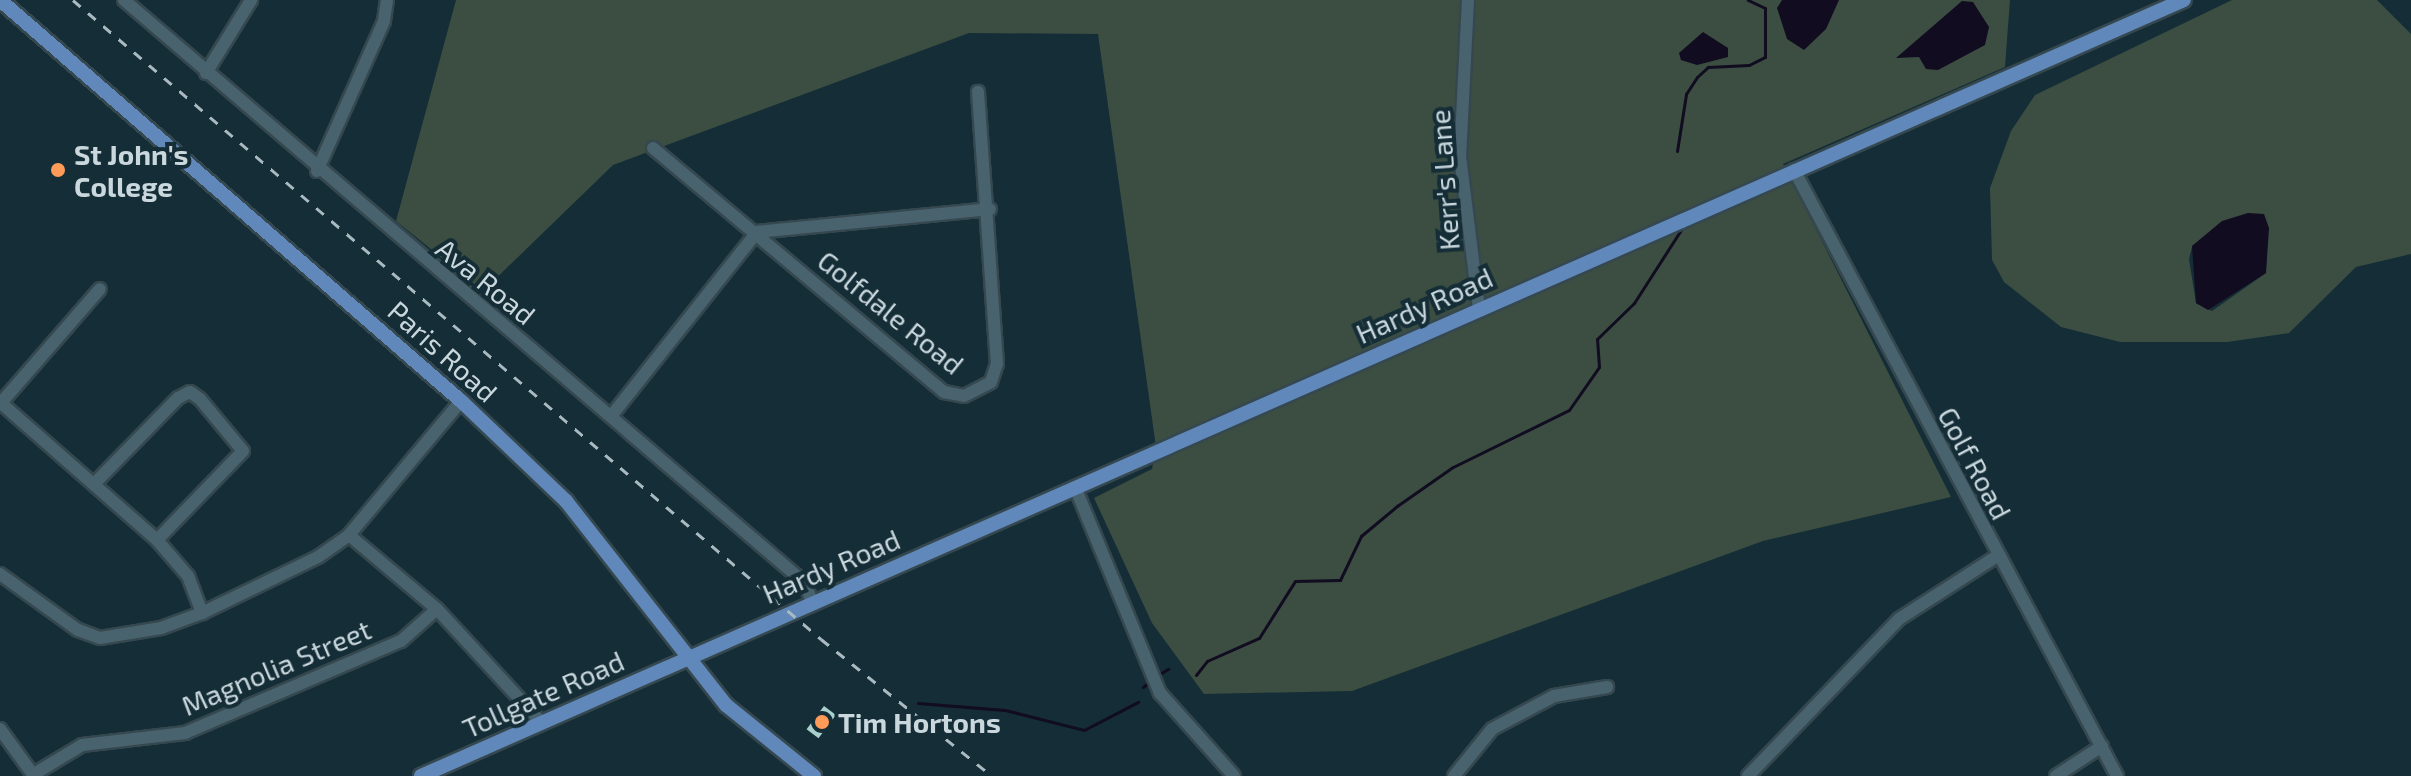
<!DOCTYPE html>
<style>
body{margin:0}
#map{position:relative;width:2411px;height:776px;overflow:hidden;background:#142d36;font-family:"Exo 2",sans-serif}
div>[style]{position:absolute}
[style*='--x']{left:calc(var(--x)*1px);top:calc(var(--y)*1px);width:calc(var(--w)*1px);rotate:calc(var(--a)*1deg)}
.green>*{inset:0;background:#3b4e41}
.water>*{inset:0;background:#110c20}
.stream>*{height:3px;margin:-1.5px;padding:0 1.5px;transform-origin:1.5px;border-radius:1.5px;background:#110c20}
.building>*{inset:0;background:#aad0cd;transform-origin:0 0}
.roads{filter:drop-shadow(2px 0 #35484f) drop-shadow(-2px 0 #35484f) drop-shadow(0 2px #35484f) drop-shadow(0 -2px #35484f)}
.minor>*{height:12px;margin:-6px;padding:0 6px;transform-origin:6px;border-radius:6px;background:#49636e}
.major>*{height:14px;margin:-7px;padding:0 7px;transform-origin:7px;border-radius:7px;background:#6188ba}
.rail>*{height:3px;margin-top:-1.5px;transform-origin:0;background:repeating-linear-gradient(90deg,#aabac1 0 10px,transparent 0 20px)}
.dots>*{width:22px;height:22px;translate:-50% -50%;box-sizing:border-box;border:4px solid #142d36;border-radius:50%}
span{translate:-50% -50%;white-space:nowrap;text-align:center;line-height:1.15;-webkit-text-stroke:8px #142d36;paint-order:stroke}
.poi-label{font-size:28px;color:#cad8de;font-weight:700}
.left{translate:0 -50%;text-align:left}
.street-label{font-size:28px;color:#cad8de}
</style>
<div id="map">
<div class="green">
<div style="clip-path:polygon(456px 0,2010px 0,2005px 67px,1783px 164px,1951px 497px,1763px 541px,1352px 691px,1204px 694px,1152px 623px,1094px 498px,1152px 469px,1156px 447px,1098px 34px,969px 33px,613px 165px,483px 291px,396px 221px)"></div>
<div style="clip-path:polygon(evenodd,2232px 0,2377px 0,2411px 34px,2411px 254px,2356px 267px,2289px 333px,2227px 342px,2120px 342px,2061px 327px,2004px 282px,1992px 260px,1990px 188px,2011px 131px,2035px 95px,2232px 0,2201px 243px,2266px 273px,2212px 311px,2196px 303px,2189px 259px,2192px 247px,2201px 243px)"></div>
</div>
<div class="water">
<div style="clip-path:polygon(1782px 0,1839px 0,1826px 29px,1804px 50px,1787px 39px,1777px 8px)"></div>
<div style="clip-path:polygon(1962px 1px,1973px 2px,1989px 27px,1985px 45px,1938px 70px,1926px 69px,1919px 57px,1896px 58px)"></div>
<div style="clip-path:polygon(1703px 32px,1728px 48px,1728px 57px,1697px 65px,1681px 60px,1679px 53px)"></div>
<div style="clip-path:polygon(2248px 213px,2264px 214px,2269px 228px,2266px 273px,2208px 310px,2196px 303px,2192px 246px,2222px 221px)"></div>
</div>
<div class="stream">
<div style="--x:1677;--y:151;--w:58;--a:-81"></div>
<div style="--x:1686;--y:94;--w:20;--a:-57"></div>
<div style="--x:1697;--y:77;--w:15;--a:-42"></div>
<div style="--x:1708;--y:67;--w:41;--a:-2.8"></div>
<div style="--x:1749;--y:65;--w:18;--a:-27"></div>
<div style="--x:1765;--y:57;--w:49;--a:-90"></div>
<div style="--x:1765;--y:8;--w:19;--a:-155"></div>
<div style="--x:1158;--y:675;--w:12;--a:-31"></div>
<div style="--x:1196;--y:675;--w:18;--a:-52"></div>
<div style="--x:1207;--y:661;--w:57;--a:-23.9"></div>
<div style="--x:1259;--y:638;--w:67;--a:-57.7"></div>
<div style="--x:1295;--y:581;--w:45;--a:-1.3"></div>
<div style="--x:1340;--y:580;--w:49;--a:-64.5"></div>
<div style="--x:1361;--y:536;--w:47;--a:-39.8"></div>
<div style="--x:1397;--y:506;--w:68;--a:-34.9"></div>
<div style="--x:1453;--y:467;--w:129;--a:-26.2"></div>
<div style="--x:1569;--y:410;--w:52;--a:-55.1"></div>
<div style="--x:1599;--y:367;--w:28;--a:-94"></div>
<div style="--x:1597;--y:339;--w:52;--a:-44.2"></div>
<div style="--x:1634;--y:303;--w:93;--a:-57.3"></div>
<div style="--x:1143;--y:687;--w:6;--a:-39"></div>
<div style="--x:918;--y:703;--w:87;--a:4.6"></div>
<div style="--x:1005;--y:710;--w:81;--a:14.2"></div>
<div style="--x:1084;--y:730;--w:61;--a:-27.4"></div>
</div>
<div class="building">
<div style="left:824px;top:706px;width:15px;height:29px;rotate:37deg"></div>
</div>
<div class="roads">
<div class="minor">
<div style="--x:124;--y:0;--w:896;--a:40.57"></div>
<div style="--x:805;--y:583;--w:20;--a:70"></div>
<div style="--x:1468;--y:0;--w:156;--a:92.9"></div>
<div style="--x:1460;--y:156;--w:154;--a:82.9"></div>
<div style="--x:206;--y:73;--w:86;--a:-58.3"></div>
<div style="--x:653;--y:148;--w:380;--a:40"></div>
<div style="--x:944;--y:392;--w:20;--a:11"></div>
<div style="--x:964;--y:396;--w:30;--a:-27"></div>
<div style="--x:991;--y:382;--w:19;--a:-72"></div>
<div style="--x:997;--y:364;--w:273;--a:-94"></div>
<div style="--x:1794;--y:170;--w:687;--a:61.94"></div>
<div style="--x:317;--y:171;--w:164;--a:-65.9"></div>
<div style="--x:384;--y:21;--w:21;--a:-82"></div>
<div style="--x:1;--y:403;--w:208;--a:41.3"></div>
<div style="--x:157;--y:540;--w:48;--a:49.3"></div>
<div style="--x:188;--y:576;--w:40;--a:69"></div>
<div style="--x:0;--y:404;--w:152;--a:-49"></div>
<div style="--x:612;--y:415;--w:233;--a:-51.6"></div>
<div style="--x:757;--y:232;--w:234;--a:-5.6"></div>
<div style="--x:94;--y:484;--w:120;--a:-45.7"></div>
<div style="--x:178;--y:398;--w:13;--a:-27"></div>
<div style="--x:190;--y:392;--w:12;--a:35"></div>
<div style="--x:200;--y:399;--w:67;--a:50.4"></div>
<div style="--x:243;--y:451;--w:124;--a:134"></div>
<div style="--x:1075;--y:487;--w:223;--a:67.6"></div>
<div style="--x:1160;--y:693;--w:111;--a:48.3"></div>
<div style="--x:349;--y:535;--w:115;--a:40.1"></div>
<div style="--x:437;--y:609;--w:155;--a:47.4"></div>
<div style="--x:0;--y:574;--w:96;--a:35.7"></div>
<div style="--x:78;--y:630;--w:23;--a:20"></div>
<div style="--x:100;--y:638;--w:62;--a:-9.3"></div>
<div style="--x:161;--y:628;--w:44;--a:-20.1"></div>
<div style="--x:202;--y:613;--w:129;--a:-25.8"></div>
<div style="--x:318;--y:557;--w:38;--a:-35"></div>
<div style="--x:349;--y:535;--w:175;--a:-50.1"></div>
<div style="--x:0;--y:729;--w:58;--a:54.1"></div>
<div style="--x:34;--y:774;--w:56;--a:-31.1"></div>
<div style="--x:82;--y:745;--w:104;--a:-6.6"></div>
<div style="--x:185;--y:733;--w:235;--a:-23.1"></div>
<div style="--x:401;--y:641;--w:48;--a:-41.6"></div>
<div style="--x:1454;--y:776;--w:60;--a:-51"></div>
<div style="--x:1492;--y:729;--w:70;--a:-28"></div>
<div style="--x:1554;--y:696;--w:54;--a:-9.6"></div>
<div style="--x:1748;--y:776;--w:218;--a:-46.1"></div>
<div style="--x:1899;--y:619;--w:117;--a:-32.7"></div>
<div style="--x:2056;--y:776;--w:55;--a:-33.1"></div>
</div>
<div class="major">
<div style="--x:0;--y:0;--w:611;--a:41.02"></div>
<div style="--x:461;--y:401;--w:145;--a:43.6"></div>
<div style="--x:566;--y:501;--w:259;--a:51.9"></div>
<div style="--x:726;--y:705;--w:113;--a:38.9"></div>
<div style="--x:421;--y:776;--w:1926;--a:-23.76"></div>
</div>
</div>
<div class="rail">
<div style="--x:73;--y:0;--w:984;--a:40.51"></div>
<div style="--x:821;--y:639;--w:219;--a:38.7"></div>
</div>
<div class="dots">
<div style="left:58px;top:170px;background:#ff9b59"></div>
<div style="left:822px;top:722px;background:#ff9b59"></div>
</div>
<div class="poi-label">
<span class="left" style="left:74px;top:170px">St John's<br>College</span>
<span class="left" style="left:838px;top:722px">Tim Hortons</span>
</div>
<div class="street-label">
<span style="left:1444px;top:180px;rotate:-94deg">Kerr's Lane</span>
<span style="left:486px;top:281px;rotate:39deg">Ava Road</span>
<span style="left:1424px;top:305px;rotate:-24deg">Hardy Road</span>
<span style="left:891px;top:312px;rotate:39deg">Golfdale Road</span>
<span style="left:443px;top:351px;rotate:42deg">Paris Road</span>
<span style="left:1975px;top:463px;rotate:62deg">Golf Road</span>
<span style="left:831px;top:566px;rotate:-23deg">Hardy Road</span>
<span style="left:276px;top:667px;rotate:-23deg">Magnolia Street</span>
<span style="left:543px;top:694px;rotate:-24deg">Tollgate Road</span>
</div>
</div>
